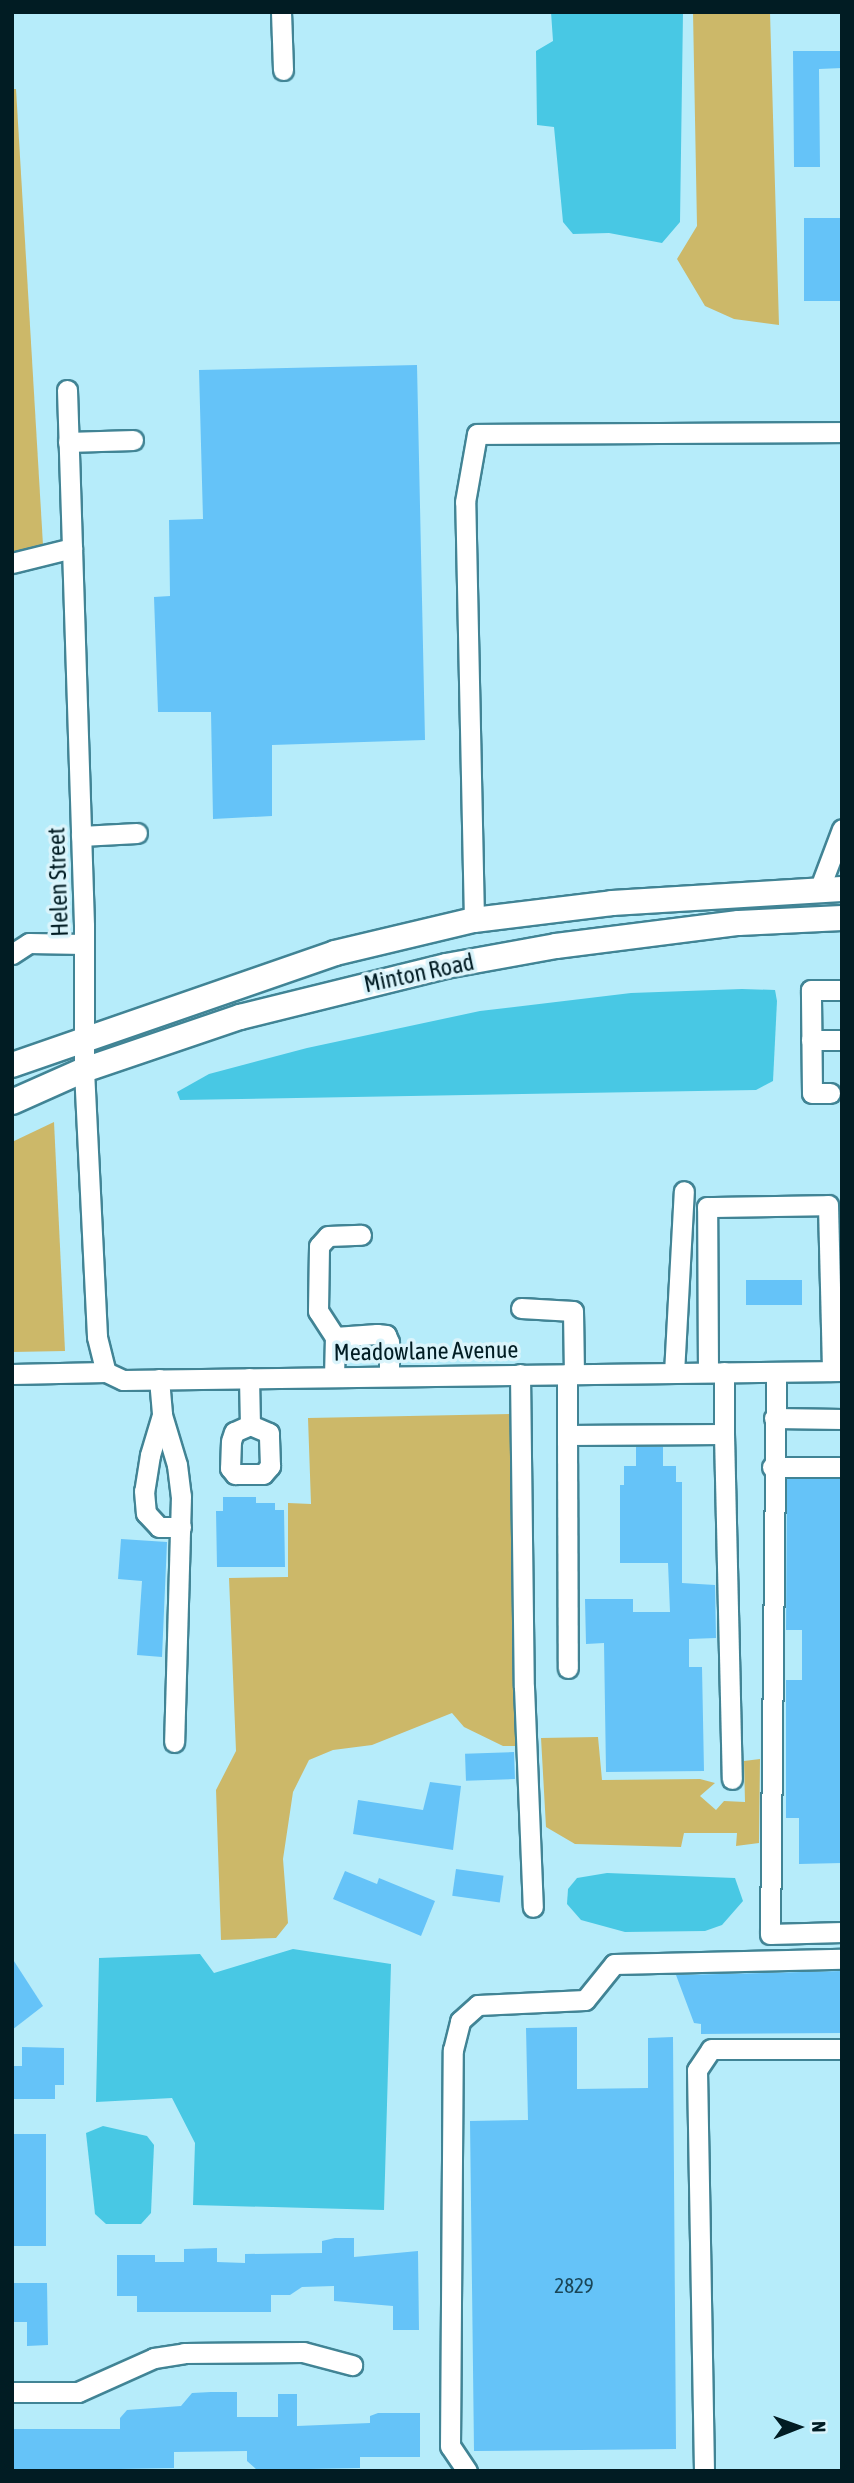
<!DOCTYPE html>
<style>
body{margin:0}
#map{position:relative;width:854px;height:2483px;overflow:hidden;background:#b6ecfa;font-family:"Asap Condensed",sans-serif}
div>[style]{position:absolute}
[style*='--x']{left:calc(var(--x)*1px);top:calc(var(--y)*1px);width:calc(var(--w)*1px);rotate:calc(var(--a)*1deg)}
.green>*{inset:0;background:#ccb869}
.water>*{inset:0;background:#48c8e4}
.building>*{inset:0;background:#65c3f8;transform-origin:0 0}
.roads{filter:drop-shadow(2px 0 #418495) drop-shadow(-2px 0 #418495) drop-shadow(0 2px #418495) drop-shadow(0 -2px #418495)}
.minor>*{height:19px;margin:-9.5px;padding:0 9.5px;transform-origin:9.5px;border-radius:9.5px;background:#fff}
.major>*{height:24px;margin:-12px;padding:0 12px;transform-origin:12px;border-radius:12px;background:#fff}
span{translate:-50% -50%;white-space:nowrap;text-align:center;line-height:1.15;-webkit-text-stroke:7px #daf4fb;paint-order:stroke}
.number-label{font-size:21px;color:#1a4658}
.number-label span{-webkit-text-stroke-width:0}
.street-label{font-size:24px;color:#011c23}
.frame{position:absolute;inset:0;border:14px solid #011c23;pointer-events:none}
.north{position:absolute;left:763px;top:2392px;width:70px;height:70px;-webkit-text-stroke:5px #daf4fb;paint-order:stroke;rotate:89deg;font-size:19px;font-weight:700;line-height:28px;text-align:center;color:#011c23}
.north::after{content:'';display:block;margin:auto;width:24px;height:32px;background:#011c23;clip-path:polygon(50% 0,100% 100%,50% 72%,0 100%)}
</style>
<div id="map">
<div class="green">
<div style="clip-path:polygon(693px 12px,770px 12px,779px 325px,734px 319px,705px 306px,677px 259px,697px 226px)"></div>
<div style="clip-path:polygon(12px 89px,16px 89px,44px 562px,12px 573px)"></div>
<div style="clip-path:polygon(54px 1122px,65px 1351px,12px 1352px,12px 1142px)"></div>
<div style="clip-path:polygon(513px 1414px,518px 1746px,503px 1746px,464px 1727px,452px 1713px,372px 1745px,333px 1750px,309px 1760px,293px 1792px,283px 1859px,288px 1923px,276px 1938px,221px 1940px,216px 1790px,236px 1751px,229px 1578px,288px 1577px,288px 1503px,311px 1504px,308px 1418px)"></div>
<div style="clip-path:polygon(598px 1737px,602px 1780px,700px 1779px,715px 1783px,700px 1796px,716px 1810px,724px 1801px,745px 1802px,744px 1761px,760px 1759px,759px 1843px,736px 1846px,737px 1833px,684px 1833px,681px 1847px,575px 1844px,546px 1827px,541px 1738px)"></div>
</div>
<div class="water">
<div style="clip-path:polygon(551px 12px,683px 12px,680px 222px,662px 243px,609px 233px,573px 234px,563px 222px,554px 127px,537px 125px,536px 51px,553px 41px)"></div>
<div style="clip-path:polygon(742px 989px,775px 990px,777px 1001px,773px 1081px,756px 1090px,180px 1100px,177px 1092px,209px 1074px,307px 1048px,480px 1011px,631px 993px)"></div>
<div style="clip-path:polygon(607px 1873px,735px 1878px,743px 1901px,722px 1925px,705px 1931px,625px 1932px,581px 1920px,567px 1904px,568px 1889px,577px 1878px)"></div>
<div style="clip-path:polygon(293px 1949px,391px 1964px,384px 2210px,193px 2205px,195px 2143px,172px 2098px,96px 2102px,99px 1958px,200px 1954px,214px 1973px)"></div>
<div style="clip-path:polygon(103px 2126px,147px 2136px,154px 2145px,151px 2213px,141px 2224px,106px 2224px,95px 2214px,86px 2133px)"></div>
</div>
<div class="building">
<div style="clip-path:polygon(793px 51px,842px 51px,842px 68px,819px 69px,820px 167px,794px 167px)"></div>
<div style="left:842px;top:218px;width:83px;height:38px;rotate:90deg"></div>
<div style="clip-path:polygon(417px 365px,425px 740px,272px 745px,272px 816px,213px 819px,211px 712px,158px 712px,154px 597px,170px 596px,169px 520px,203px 519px,199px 370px)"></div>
<div style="left:746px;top:1280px;width:56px;height:25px"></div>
<div style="clip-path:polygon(636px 1447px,663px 1447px,663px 1466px,676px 1466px,676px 1482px,682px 1482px,682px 1583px,715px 1585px,716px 1638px,689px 1639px,689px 1667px,702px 1667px,704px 1771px,606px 1772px,604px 1643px,586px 1644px,585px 1599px,633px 1599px,633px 1612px,670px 1612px,668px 1563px,620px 1563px,620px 1485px,624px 1485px,624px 1466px,636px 1466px)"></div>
<div style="clip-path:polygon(787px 1479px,842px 1479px,842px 1863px,799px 1864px,799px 1818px,786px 1818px,786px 1680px,802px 1680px,802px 1630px,786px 1630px)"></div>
<div style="clip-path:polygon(223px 1497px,256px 1497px,256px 1503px,275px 1503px,275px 1510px,284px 1510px,285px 1567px,217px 1567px,216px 1511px,223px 1511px)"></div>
<div style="clip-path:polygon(121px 1539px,167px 1542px,162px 1657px,137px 1655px,142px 1581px,118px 1579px)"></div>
<div style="left:514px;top:1752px;width:27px;height:49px;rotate:88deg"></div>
<div style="clip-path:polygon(430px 1782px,461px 1786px,453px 1850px,353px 1834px,358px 1800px,423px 1810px)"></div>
<div style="left:456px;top:1869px;width:48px;height:27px;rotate:8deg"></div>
<div style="clip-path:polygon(345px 1871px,377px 1884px,379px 1878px,435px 1901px,421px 1936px,333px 1899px)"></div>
<div style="clip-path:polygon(12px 1958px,43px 2006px,12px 2030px)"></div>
<div style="clip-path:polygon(842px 1971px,842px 2033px,701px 2034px,701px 2024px,694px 2023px,676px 1975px)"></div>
<div style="clip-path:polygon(577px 2027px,577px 2089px,648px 2088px,648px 2038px,673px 2037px,676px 2449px,474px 2451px,470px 2121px,528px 2120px,526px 2028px)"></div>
<div style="clip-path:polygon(22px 2047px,64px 2048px,64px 2085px,55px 2085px,55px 2099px,12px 2099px,12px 2066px,22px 2066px)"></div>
<div style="left:12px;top:2134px;width:34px;height:112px"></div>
<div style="clip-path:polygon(335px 2238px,354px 2238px,354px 2257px,418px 2251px,419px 2330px,393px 2330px,393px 2306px,334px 2301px,334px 2286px,302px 2287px,290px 2295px,271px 2295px,271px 2312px,137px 2312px,137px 2296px,117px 2296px,117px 2255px,155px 2255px,155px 2262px,184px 2262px,184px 2249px,217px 2248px,217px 2262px,245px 2263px,245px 2254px,322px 2253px,322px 2241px)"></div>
<div style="clip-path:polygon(12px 2283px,47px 2283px,48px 2345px,27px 2346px,27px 2322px,12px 2322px)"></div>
<div style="clip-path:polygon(211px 2392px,237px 2392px,237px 2417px,278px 2417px,278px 2394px,297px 2394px,297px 2426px,370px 2423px,370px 2416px,378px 2413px,420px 2413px,420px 2457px,360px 2457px,360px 2468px,257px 2470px,247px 2461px,247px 2451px,174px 2452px,174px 2468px,12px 2471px,12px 2429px,120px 2429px,120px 2418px,127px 2410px,181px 2406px,192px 2393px)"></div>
</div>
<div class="roads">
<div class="minor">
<div style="--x:281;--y:12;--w:58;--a:88"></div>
<div style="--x:67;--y:390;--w:536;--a:88.18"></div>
<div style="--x:84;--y:926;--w:144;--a:90"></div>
<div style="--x:84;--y:1070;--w:267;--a:87.2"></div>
<div style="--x:97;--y:1337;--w:36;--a:76"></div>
<div style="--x:68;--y:442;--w:65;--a:-1.8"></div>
<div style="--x:12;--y:563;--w:62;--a:-14"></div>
<div style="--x:81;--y:836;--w:56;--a:-3.1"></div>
<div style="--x:819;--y:890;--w:65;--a:-69.3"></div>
<div style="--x:474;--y:920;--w:418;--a:-91.2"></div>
<div style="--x:465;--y:502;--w:69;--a:-80"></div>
<div style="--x:477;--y:434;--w:365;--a:-0.3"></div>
<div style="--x:12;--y:954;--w:20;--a:-33"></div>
<div style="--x:29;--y:943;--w:55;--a:1"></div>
<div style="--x:811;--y:1040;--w:31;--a:0"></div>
<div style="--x:830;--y:1093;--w:18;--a:180"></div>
<div style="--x:812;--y:1093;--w:103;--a:-90.6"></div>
<div style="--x:811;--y:990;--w:31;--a:0"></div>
<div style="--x:521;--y:1308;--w:52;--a:3.3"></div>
<div style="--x:573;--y:1311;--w:63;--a:89.1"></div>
<div style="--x:335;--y:1337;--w:31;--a:-123"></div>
<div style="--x:318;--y:1311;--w:65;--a:-89.1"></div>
<div style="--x:319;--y:1246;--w:13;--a:-48"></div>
<div style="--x:328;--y:1236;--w:33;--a:-2"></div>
<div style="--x:708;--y:1372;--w:165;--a:-90.3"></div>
<div style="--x:707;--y:1207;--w:121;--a:-0.9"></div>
<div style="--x:828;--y:1205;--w:166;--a:88.6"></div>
<div style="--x:776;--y:1372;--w:562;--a:90.61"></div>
<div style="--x:770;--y:1934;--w:72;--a:-1.6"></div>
<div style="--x:674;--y:1373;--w:182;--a:-86.9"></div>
<div style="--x:12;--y:1374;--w:94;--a:-1.2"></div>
<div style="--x:106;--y:1372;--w:19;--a:25"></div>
<div style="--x:123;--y:1380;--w:719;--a:-0.72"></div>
<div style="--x:520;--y:1374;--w:313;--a:89.3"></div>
<div style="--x:524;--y:1687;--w:220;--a:87.7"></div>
<div style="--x:567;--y:1374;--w:61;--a:90"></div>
<div style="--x:567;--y:1435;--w:157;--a:-0.4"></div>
<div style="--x:724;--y:1434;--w:62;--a:-90"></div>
<div style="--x:334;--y:1377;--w:40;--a:-88.6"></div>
<div style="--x:335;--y:1337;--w:42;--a:-4.1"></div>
<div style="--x:377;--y:1334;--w:9;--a:6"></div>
<div style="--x:386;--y:1335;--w:8;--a:67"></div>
<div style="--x:389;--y:1342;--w:34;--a:90"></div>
<div style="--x:249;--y:1378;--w:47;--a:88.8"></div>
<div style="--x:250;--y:1425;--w:17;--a:156"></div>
<div style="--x:234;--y:1432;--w:9;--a:108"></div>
<div style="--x:231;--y:1441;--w:27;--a:92"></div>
<div style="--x:230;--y:1468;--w:8;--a:50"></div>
<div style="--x:235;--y:1474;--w:28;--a:0"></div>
<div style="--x:263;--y:1474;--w:11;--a:-49"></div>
<div style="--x:270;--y:1466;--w:33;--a:-92"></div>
<div style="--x:269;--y:1433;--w:21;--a:-157"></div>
<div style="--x:159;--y:1379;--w:36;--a:85"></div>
<div style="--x:162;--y:1415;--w:42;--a:106.7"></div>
<div style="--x:150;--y:1455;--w:36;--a:99"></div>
<div style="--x:144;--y:1491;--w:22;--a:85"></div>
<div style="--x:146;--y:1513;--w:19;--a:47"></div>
<div style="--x:159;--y:1527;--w:22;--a:0"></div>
<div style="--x:162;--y:1415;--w:52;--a:73.3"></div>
<div style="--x:177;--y:1465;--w:31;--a:83"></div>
<div style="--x:181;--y:1496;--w:246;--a:91.6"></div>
<div style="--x:774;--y:1418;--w:68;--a:0.8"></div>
<div style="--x:724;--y:1434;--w:345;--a:88.7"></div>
<div style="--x:567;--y:1435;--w:233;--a:89.8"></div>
<div style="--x:772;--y:1467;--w:70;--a:0"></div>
<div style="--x:12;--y:2392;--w:66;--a:0"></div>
<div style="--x:78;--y:2392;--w:83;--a:-24.1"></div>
<div style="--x:154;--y:2358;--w:30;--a:-9"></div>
<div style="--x:184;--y:2353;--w:119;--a:-0.5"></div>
<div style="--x:303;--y:2352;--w:51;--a:14.9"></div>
<div style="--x:467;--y:2471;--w:30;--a:-124"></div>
<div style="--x:450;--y:2446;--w:396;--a:-89.6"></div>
<div style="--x:453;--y:2050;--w:30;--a:-76"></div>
<div style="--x:460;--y:2021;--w:24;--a:-42"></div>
<div style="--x:478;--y:2005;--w:107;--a:-2.7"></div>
<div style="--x:585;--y:2000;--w:46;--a:-51.1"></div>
<div style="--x:614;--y:1964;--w:228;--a:-1.3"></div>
<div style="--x:704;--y:2471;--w:401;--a:-91"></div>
<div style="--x:697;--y:2070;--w:25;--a:-56"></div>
<div style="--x:711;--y:2049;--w:131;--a:0"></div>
</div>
<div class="major">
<div style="--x:12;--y:1065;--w:342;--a:-19.1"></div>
<div style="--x:335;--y:953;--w:143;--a:-13.4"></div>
<div style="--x:474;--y:920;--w:139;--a:-7"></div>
<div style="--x:612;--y:903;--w:230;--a:-3.5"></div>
<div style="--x:12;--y:1102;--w:79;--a:-24"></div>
<div style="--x:84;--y:1070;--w:165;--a:-18.8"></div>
<div style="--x:240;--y:1017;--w:212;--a:-13.9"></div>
<div style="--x:446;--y:966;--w:112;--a:-10.3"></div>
<div style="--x:556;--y:946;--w:184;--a:-7.2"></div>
<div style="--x:739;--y:923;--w:103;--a:-2.8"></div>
</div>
</div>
<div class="number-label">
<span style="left:574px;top:2285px">2829</span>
</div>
<div class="street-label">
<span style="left:58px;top:882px;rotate:-92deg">Helen Street</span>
<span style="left:419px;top:973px;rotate:-12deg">Minton Road</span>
<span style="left:426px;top:1351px;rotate:-1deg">Meadowlane Avenue</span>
</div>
<div class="frame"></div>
<div class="north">N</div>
</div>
